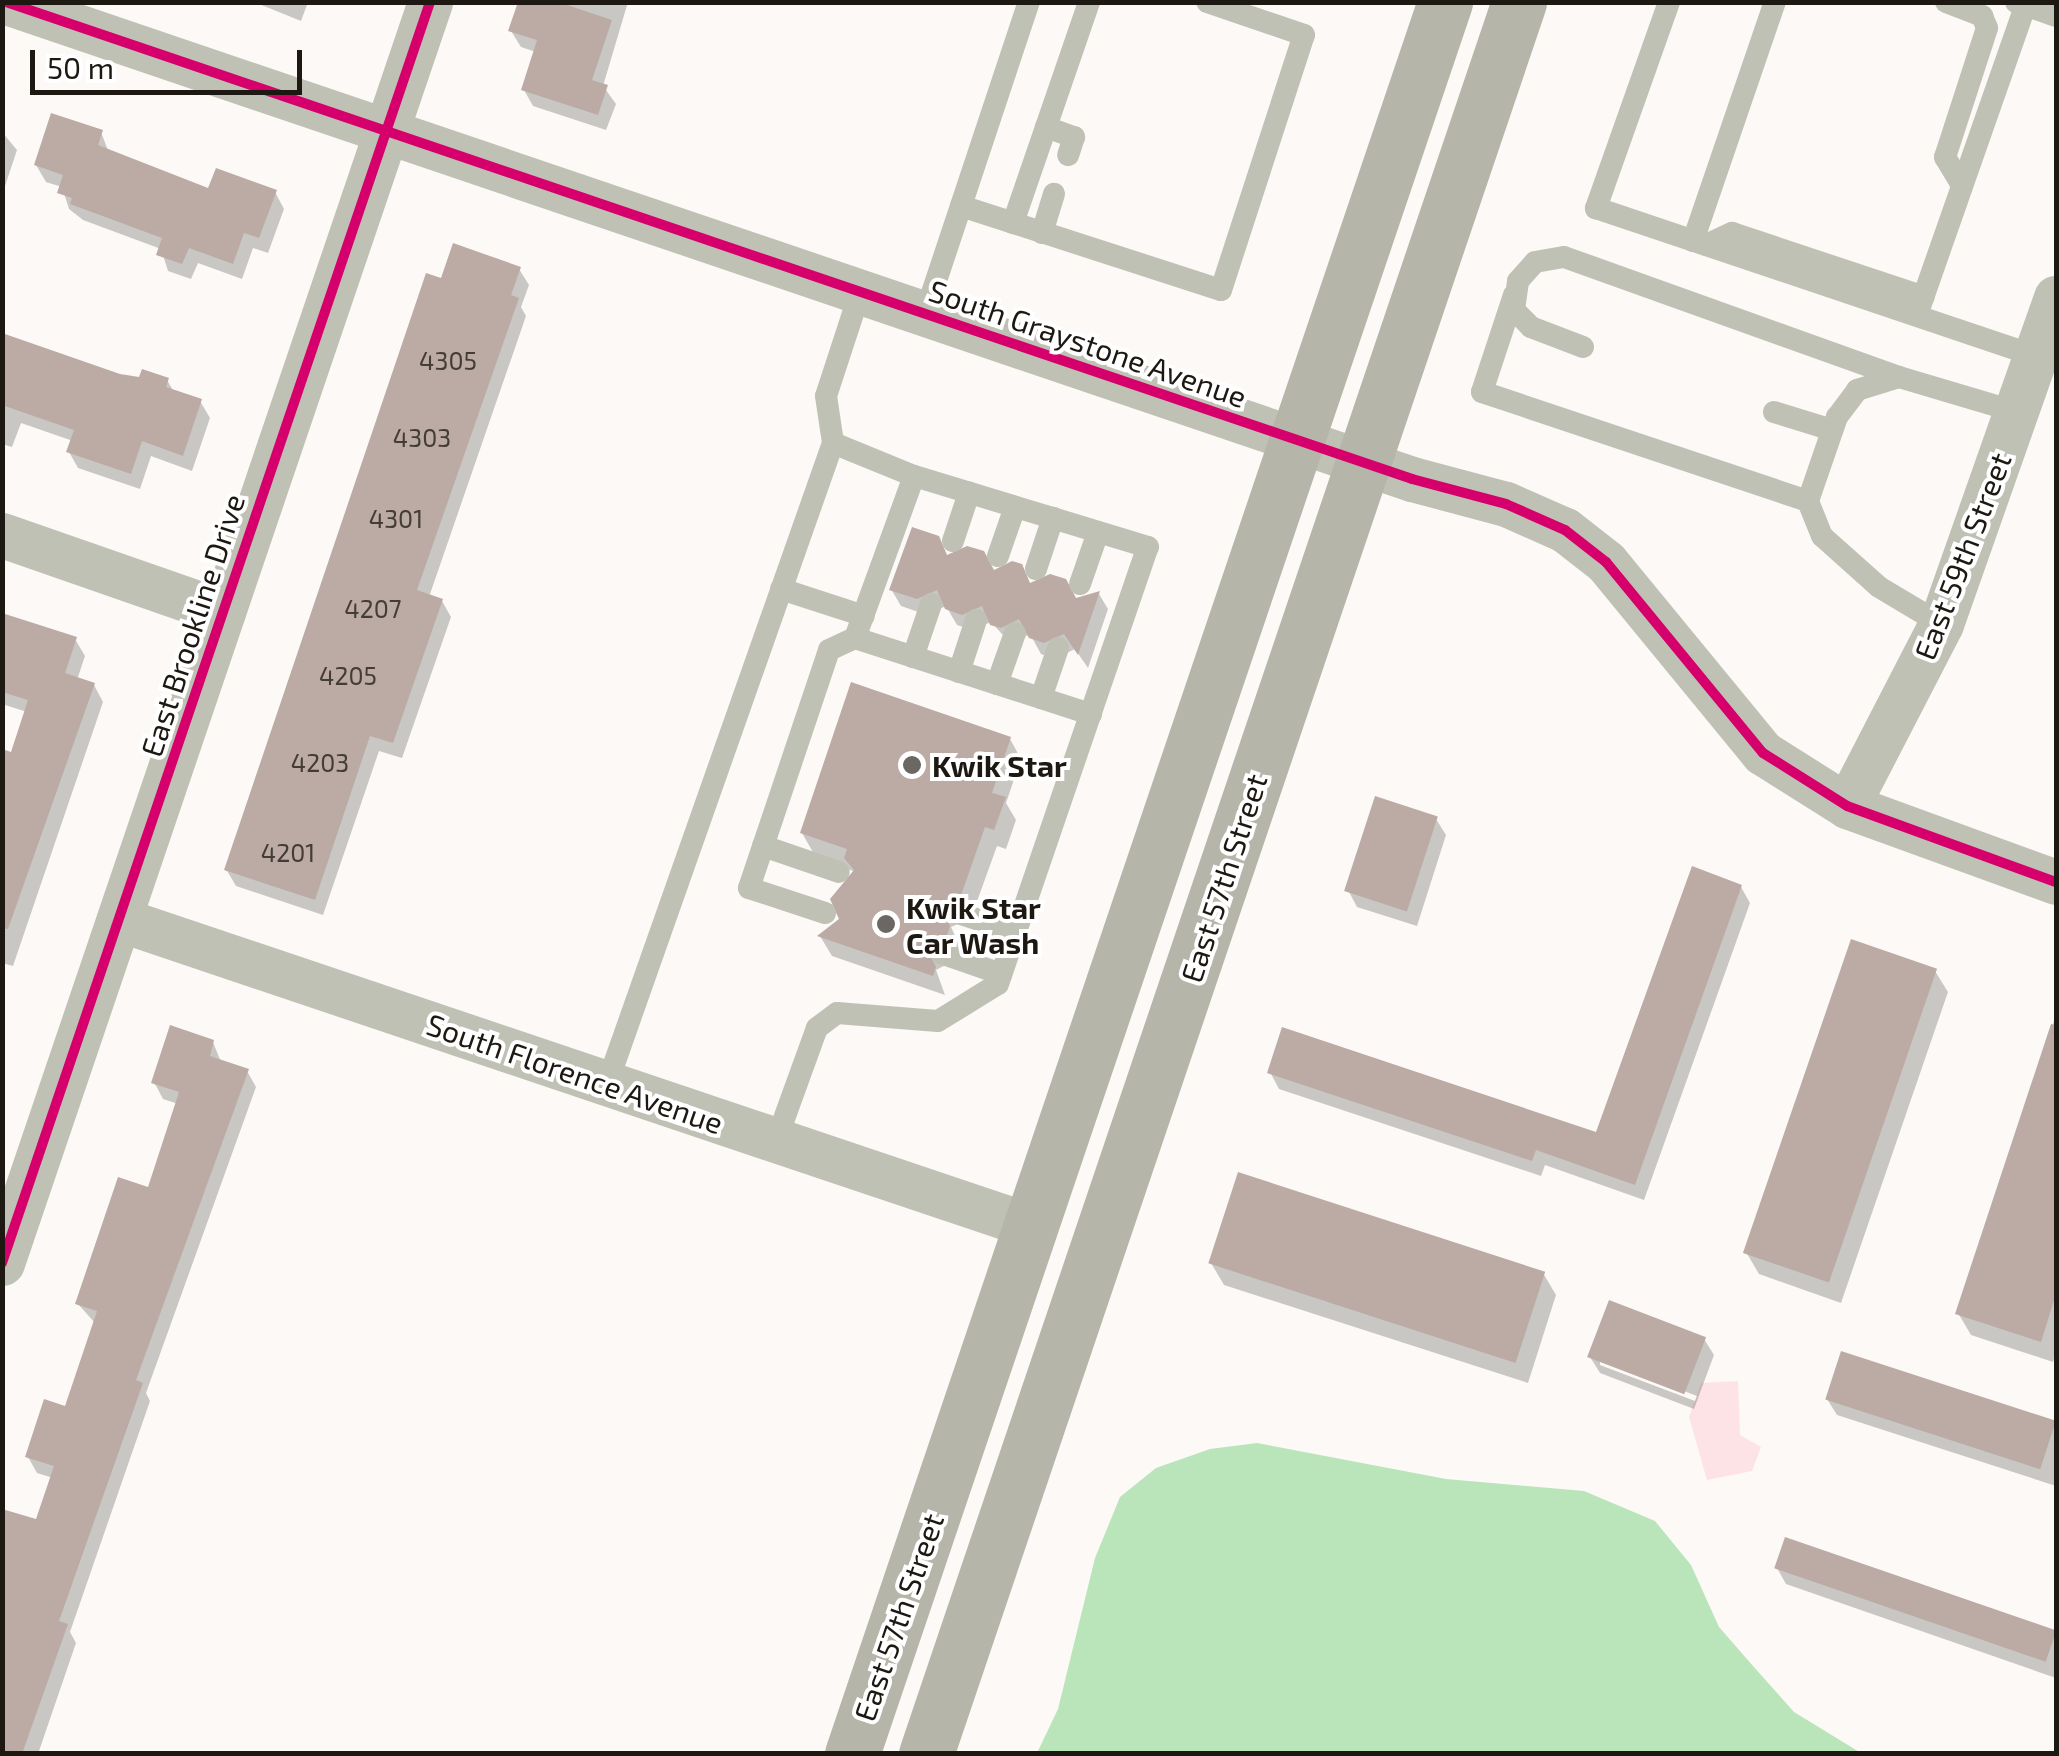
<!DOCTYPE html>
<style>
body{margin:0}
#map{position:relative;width:2059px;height:1756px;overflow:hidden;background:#fcf9f6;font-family:"Exo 2",sans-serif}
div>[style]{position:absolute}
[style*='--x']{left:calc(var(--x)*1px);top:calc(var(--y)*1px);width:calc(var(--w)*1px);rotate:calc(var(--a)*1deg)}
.green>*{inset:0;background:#fee3e6}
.water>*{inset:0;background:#bae5ba}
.shadow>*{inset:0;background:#0003}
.building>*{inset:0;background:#bbaba4;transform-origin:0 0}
.service>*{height:22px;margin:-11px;padding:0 11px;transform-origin:11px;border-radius:11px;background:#c0c1b5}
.minor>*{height:45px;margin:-22.5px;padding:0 22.5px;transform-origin:22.5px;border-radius:22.5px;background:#c0c1b5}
.secondary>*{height:55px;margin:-27.5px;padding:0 27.5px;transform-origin:27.5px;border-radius:27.5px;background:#b5b5a9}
.cycleway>*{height:10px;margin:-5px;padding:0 5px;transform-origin:5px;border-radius:5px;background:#d6006c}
.dots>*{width:28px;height:28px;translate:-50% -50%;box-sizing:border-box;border:5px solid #fff;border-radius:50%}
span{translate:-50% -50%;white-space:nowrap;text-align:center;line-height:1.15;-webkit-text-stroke:8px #fff;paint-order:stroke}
.number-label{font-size:25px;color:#443d36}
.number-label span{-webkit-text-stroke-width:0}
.street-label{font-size:30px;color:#1d1812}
.poi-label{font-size:30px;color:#1d1812;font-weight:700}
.left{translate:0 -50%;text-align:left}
.frame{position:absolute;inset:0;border:5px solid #1d1812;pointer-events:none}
.scale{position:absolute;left:30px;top:50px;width:272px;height:45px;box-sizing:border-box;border:5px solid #1d1812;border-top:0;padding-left:12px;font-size:30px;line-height:35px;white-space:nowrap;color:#1d1812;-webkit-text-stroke:8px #fff;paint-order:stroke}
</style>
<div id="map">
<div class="green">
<div style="clip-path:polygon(1738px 1381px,1740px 1435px,1761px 1447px,1752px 1471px,1707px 1480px,1689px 1417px,1701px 1383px)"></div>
</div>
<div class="water">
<div style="clip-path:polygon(1257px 1443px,1446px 1479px,1584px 1491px,1655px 1521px,1691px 1565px,1719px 1627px,1753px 1666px,1794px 1712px,1861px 1753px,1037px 1753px,1058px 1709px,1095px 1558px,1120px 1497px,1156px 1468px,1210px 1449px)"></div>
</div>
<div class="shadow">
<div style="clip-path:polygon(254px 2px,308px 2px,301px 21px)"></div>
<div style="clip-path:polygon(521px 2px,628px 2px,603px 86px,616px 104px,606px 130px,533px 106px,524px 90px,536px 52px,521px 47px,511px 31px)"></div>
<div style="clip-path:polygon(2px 132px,17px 150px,2px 195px)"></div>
<div style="clip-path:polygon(101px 132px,109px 153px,210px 191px,275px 192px,284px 209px,268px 253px,253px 248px,242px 279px,198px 263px,191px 279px,168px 271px,161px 249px,83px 220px,69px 209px,62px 187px,46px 182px,36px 165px)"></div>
<div style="clip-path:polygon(519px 269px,529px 285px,521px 307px,526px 316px,429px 597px,442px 601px,451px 617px,402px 758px,379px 751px,323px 915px,236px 886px,226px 869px,443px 282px)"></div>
<div style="clip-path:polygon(2px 337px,119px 377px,167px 380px,174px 392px,200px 401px,210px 418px,192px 471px,151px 456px,140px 489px,78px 468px,69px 452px,73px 441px,21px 423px,12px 447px,2px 444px)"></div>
<div style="clip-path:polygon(948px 557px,1075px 601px,1099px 594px,1108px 609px,1088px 668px,1075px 649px,1054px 659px,1041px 654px,1030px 634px,1011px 644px,991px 622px,972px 630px,957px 625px,946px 606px,927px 615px,901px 606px,891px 589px)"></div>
<div style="clip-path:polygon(2px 631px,75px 639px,85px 656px,77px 680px,94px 685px,103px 702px,13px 966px,2px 963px,2px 752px,12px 755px,27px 712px,2px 704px)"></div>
<div style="clip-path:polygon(1010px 739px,1021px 759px,1006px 803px,1016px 820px,1006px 849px,997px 846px,971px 918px,951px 927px,961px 949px,957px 959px,936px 970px,945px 995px,832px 956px,820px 936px,842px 919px,855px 872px,814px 854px,802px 833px)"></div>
<div style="clip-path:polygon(1436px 819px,1446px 835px,1417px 926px,1357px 907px,1348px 890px)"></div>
<div style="clip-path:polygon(1741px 887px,1750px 903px,1644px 1200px,1545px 1165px,1541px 1176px,1279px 1089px,1270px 1072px,1598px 1135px)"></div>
<div style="clip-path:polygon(1935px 971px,1948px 992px,1841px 1303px,1759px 1274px,1746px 1252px)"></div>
<div style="clip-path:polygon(2056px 1015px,2056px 1351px,2053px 1362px,1971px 1335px,1958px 1313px)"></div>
<div style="clip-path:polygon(213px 1042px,221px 1062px,247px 1071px,256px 1087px,146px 1393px,150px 1401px,70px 1632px,76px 1643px,38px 1754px,2px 1754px,38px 1522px,53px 1478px,37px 1473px,28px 1457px,67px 1409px,95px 1323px,78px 1304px,149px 1190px,178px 1104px,163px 1099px,154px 1082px)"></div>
<div style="clip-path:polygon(1211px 1263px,1543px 1273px,1556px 1295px,1528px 1383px,1224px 1285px)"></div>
<div style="clip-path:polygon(evenodd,1704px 1339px,1714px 1355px,1694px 1409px,1600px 1373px,1590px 1357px,1704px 1339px,1600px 1359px,1697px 1396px,1695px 1401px,1600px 1365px,1600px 1359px)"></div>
<div style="clip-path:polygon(1842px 1354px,2056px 1426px,2056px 1486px,1837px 1415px,1827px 1399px)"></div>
<div style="clip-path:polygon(1786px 1541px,2056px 1634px,2056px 1678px,1786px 1584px,1777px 1568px)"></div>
</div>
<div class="building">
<div style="clip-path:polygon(518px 2px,558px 2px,612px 20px,592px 80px,608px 85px,598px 115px,521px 90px,537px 40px,508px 31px)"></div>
<div style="clip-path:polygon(51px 113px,103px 130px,98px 145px,208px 188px,216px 168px,277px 190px,259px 238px,244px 233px,233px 264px,189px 248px,182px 264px,156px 255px,162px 238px,70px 204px,72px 198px,57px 193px,63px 175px,34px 165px)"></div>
<div style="clip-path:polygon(453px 243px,521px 267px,511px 295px,519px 298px,417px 590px,443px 599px,393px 743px,370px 736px,315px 900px,224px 870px,426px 273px,441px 278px)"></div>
<div style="clip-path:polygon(2px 333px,120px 374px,139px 377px,142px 369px,169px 378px,166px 387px,202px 399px,183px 456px,142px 441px,131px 474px,66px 452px,74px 430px,2px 405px)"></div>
<div style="clip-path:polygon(912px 527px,939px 536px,947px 555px,967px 546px,984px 551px,994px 570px,1012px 561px,1022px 564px,1030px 583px,1050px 574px,1066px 579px,1076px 598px,1100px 591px,1078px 655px,1064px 634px,1044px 643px,1029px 638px,1019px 619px,1001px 628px,990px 625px,982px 606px,962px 615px,945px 609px,937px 590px,917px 599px,889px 590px)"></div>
<div style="clip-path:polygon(2px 613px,77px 637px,65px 673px,95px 683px,8px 929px,2px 928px,2px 749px,11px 752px,28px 700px,2px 692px)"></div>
<div style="clip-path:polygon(851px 682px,1011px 737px,992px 793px,1006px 797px,994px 830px,985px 827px,960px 898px,941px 906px,950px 926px,946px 939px,927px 949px,936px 967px,933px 976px,817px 936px,839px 919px,830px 899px,854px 870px,844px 858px,847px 849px,800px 833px)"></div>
<div style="left:1375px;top:796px;width:66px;height:100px;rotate:18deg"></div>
<div style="clip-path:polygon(1692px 866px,1742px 885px,1635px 1185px,1536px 1150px,1532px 1161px,1267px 1073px,1282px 1027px,1596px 1132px)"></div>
<div style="left:1851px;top:939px;width:91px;height:332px;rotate:19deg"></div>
<div style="clip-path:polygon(2051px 1024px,2056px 1025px,2056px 1294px,2041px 1342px,1955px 1314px)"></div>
<div style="clip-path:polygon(170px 1025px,214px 1040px,210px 1056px,249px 1069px,136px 1380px,143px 1383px,59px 1621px,68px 1624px,22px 1754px,2px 1754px,2px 1509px,36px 1519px,54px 1466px,25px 1457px,44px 1399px,65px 1406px,97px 1311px,75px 1304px,118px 1177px,148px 1187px,179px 1092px,151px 1083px)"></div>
<div style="left:1238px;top:1172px;width:323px;height:96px;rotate:18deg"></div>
<div style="left:1609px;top:1300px;width:104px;height:61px;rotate:21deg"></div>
<div style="left:1841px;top:1351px;width:226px;height:51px;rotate:18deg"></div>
<div style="left:1785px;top:1537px;width:287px;height:33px;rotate:19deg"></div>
</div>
<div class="service">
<div style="--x:1669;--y:2;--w:219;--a:109.5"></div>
<div style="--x:1596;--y:208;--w:464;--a:18.6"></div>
<div style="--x:1946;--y:2;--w:39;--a:21"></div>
<div style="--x:1982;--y:16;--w:13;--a:67"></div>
<div style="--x:1987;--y:28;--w:136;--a:108"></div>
<div style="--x:1945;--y:157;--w:33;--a:59"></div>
<div style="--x:2016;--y:2;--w:42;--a:19.3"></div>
<div style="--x:1046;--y:127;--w:30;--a:20"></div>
<div style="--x:1074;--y:137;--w:19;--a:108"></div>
<div style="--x:961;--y:206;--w:273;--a:17.9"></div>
<div style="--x:1221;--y:290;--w:268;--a:-72"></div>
<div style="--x:1304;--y:35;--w:102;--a:-161.2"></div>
<div style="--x:1013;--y:223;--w:234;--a:-71"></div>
<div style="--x:1042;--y:233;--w:41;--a:-72.9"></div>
<div style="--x:1693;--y:241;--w:253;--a:-71.1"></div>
<div style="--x:1706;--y:245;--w:29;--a:-25"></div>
<div style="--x:1732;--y:233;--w:202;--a:18.4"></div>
<div style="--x:860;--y:292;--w:109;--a:108.1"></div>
<div style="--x:826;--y:396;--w:48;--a:81.5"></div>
<div style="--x:833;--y:443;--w:87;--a:22.2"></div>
<div style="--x:1514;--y:295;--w:102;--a:108.3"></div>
<div style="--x:1482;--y:392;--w:344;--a:18.5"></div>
<div style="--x:925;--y:314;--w:329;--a:-71.6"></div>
<div style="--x:1917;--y:315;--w:327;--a:-70.7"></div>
<div style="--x:1583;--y:347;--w:56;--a:-159"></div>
<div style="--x:1531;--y:327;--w:24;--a:-135"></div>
<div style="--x:1514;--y:310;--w:29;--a:-82"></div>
<div style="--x:1518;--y:281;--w:25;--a:-48"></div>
<div style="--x:1535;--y:262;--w:29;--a:-10"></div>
<div style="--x:1564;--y:257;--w:356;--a:19.7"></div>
<div style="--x:1774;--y:412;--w:61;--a:17.2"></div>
<div style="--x:953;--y:541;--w:51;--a:-71.6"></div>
<div style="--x:998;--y:556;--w:52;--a:-70.9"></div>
<div style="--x:1036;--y:569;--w:54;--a:-71.6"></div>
<div style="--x:1080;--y:584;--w:55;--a:-70.9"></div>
<div style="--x:781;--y:589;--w:87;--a:18"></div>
<div style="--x:1941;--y:624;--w:72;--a:-149.2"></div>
<div style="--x:1879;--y:587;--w:76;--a:-138.2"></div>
<div style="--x:1822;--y:536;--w:38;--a:-112"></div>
<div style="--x:1808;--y:501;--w:89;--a:-71"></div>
<div style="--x:1837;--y:417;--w:34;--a:-53"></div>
<div style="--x:1857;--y:390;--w:44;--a:-17.2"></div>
<div style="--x:1899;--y:377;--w:123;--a:16.5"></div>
<div style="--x:913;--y:657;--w:56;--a:-71.2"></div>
<div style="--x:959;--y:672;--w:55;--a:-71.9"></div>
<div style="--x:997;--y:684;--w:54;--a:-70.6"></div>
<div style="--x:1041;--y:698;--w:53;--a:-71.2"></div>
<div style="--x:763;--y:846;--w:80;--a:18.9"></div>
<div style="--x:955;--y:912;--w:64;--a:18.2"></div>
<div style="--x:825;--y:913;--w:80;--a:-161.8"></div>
<div style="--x:749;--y:888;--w:251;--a:-71.4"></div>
<div style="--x:829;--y:650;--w:29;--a:-25"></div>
<div style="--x:941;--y:953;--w:64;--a:19.3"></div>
<div style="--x:607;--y:1084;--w:680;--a:-70.58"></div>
<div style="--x:776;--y:1141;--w:120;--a:-70.1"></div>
<div style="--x:817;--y:1028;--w:25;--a:-37"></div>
<div style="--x:837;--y:1013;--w:101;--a:4.5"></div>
<div style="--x:938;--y:1021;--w:70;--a:-31.7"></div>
<div style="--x:998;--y:984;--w:462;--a:-71.1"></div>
<div style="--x:1148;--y:547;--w:245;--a:-163.1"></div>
<div style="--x:914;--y:476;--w:172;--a:110"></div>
<div style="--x:855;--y:638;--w:248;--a:17.9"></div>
</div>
<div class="minor">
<div style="--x:6;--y:2;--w:1485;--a:18.74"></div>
<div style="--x:1412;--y:479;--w:97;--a:14.9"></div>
<div style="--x:1506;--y:504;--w:64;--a:23.8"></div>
<div style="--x:1565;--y:530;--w:52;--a:38"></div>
<div style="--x:1606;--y:562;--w:247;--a:50.6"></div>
<div style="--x:1763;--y:753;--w:99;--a:32.2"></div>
<div style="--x:1847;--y:806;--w:222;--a:20"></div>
<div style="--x:2;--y:535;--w:234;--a:19.2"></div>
<div style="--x:1847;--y:806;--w:205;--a:-62.7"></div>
<div style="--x:1941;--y:624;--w:346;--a:-70.6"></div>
<div style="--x:119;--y:919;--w:962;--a:18.6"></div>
<div style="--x:2;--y:1263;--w:1332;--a:-71.25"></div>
</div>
<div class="secondary">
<div style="--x:852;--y:1754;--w:1850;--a:-71.3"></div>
<div style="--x:926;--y:1754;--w:1850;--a:-71.3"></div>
</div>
<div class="cycleway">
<div style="--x:6;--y:2;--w:1485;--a:18.74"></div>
<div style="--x:1412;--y:479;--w:97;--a:14.9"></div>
<div style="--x:1506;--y:504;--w:64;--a:23.8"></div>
<div style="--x:1565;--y:530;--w:52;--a:38"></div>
<div style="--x:1606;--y:562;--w:247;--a:50.6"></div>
<div style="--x:1763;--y:753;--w:99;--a:32.2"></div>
<div style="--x:1847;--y:806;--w:222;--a:20"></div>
<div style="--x:2;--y:1263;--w:1332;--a:-71.25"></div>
</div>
<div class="dots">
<div style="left:912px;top:765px;background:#6b6762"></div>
<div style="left:886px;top:924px;background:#6b6762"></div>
</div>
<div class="number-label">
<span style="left:448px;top:360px">4305</span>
<span style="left:422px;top:437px">4303</span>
<span style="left:396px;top:518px">4301</span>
<span style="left:373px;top:608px">4207</span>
<span style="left:348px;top:675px">4205</span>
<span style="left:320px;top:762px">4203</span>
<span style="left:288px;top:852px">4201</span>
</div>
<div class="street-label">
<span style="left:1088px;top:343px;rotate:19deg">South Graystone Avenue</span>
<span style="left:1962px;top:556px;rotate:-69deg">East 59th Street</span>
<span style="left:192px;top:625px;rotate:-72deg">East Brookline Drive</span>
<span style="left:1223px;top:878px;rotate:-72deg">East 57th Street</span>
<span style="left:575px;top:1073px;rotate:19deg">South Florence Avenue</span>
<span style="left:898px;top:1617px;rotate:-71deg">East 57th Street</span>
</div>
<div class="poi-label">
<span class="left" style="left:932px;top:765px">Kwik Star</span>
<span class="left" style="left:906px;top:924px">Kwik Star<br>Car Wash</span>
</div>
<div class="frame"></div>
<div class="scale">50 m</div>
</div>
